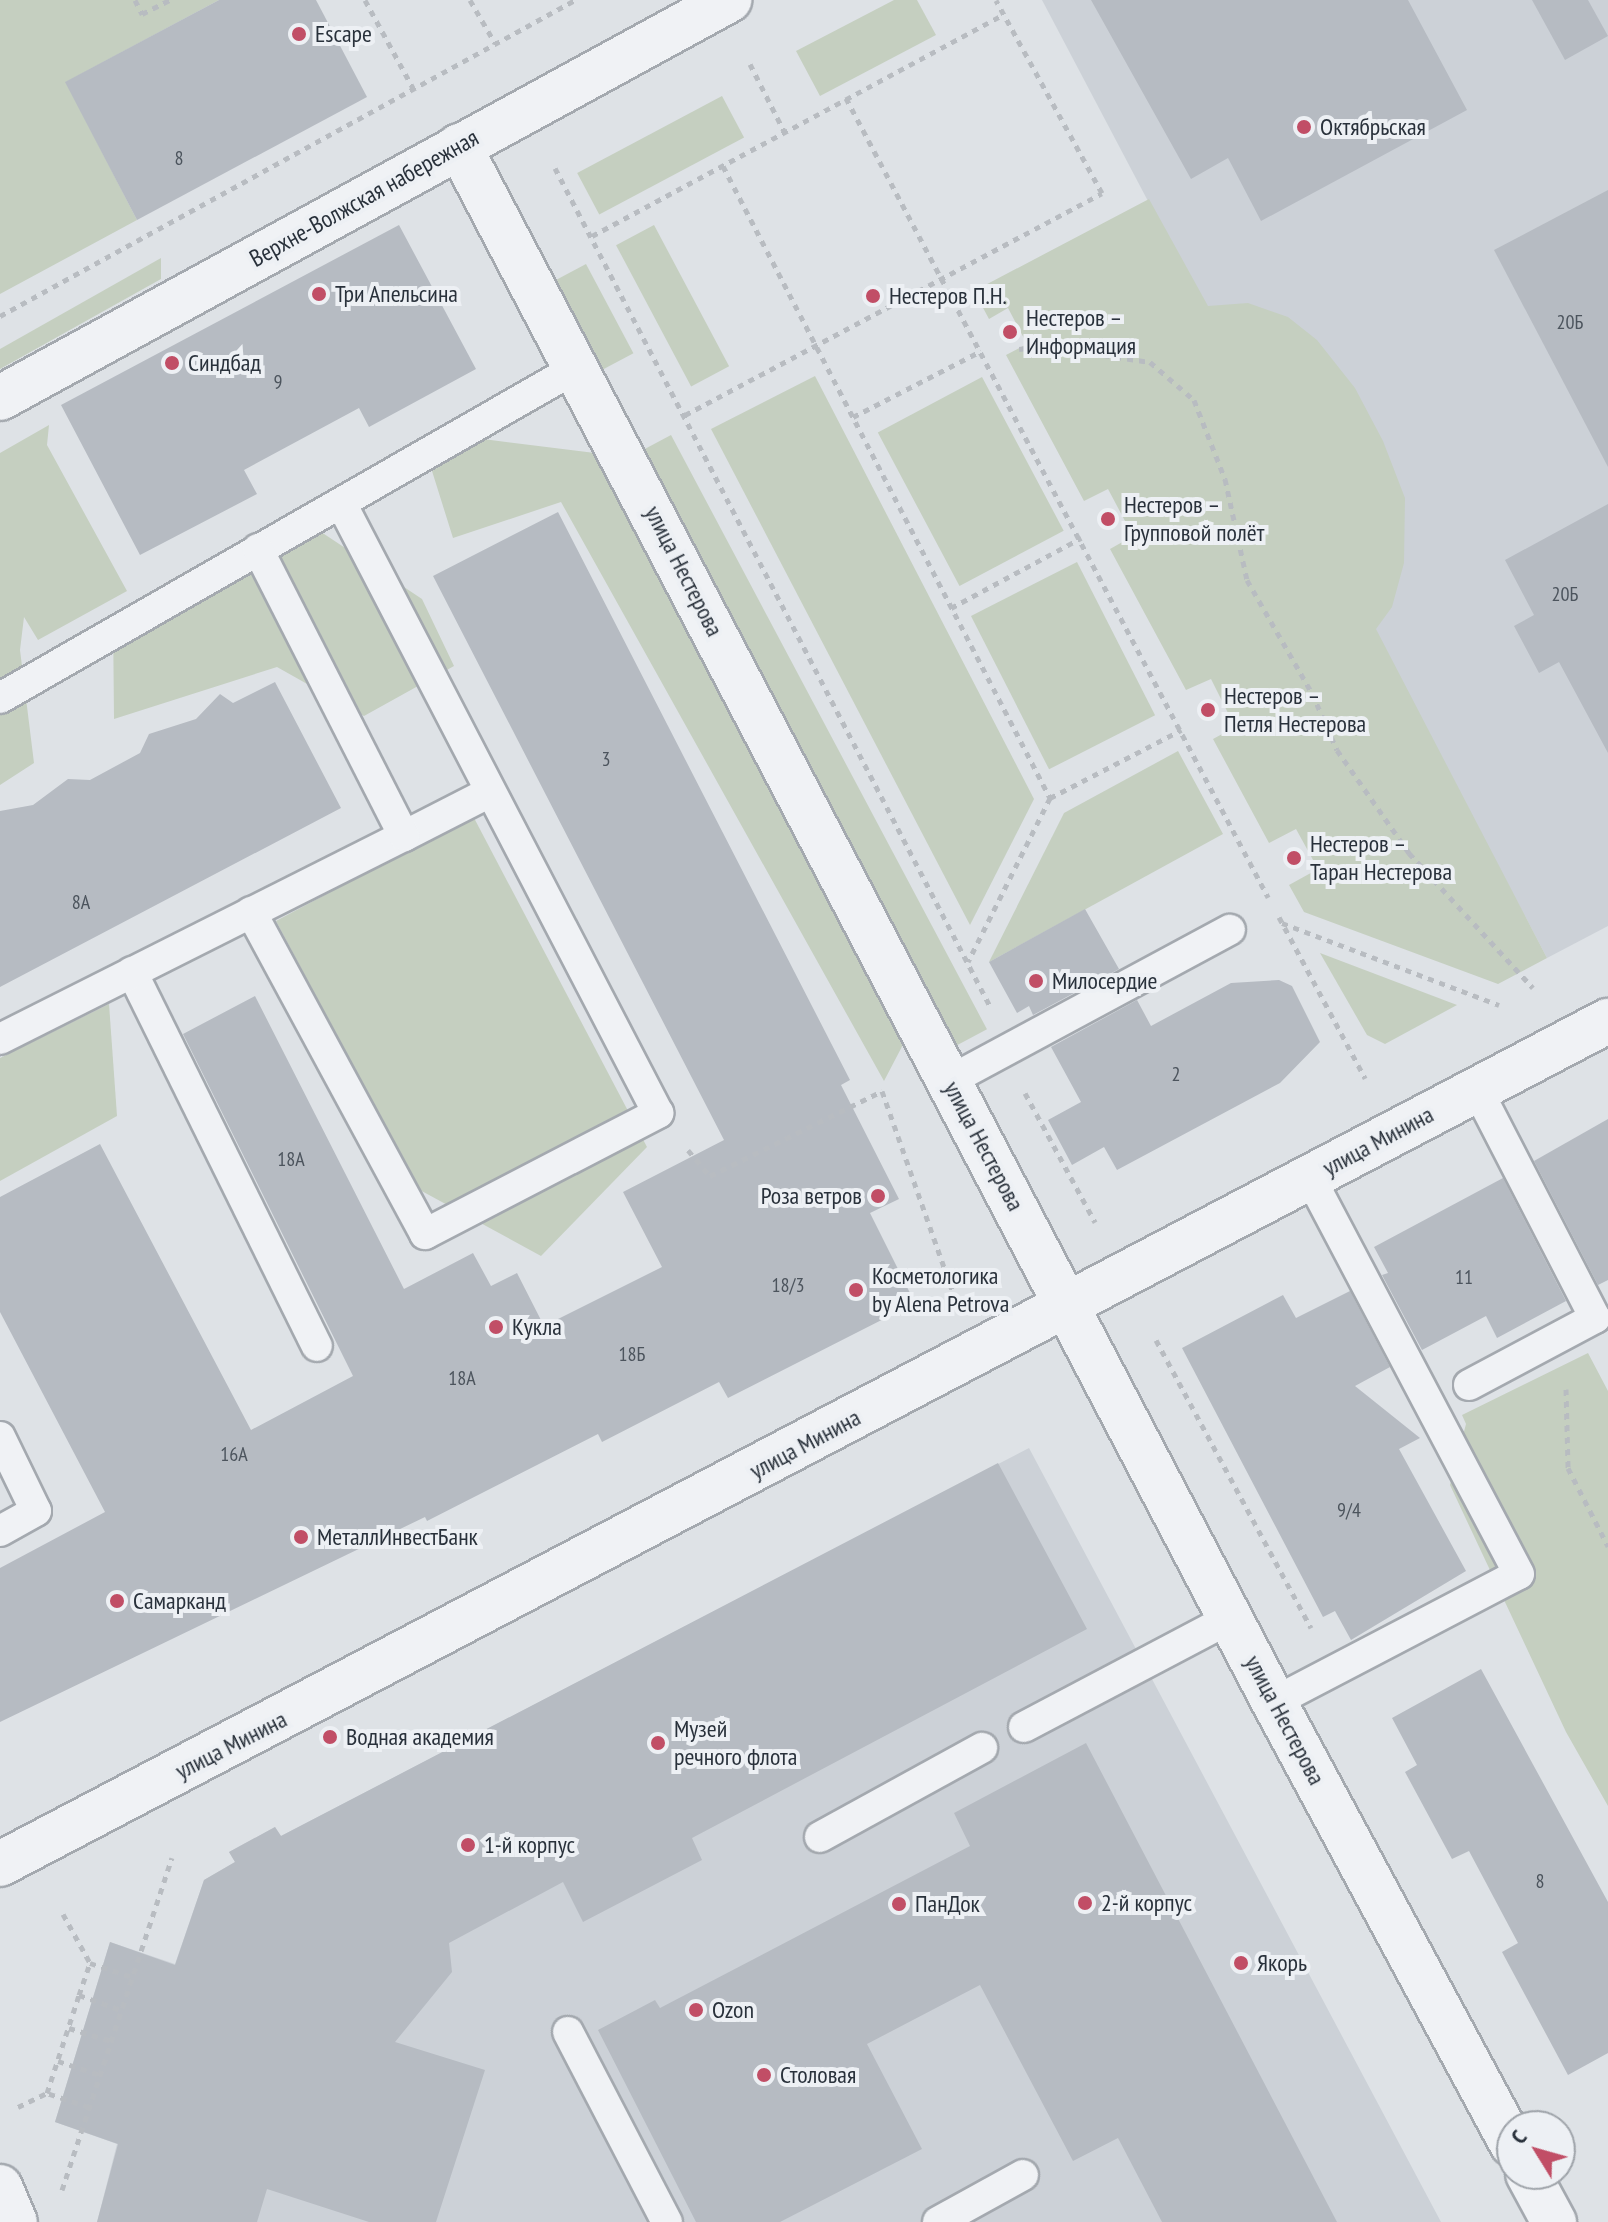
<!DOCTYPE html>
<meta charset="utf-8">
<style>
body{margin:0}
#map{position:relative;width:1608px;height:2222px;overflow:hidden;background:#dee2e6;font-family:"PT Sans Narrow",sans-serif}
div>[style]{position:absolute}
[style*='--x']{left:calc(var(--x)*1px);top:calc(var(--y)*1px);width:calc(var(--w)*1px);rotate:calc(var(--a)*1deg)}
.built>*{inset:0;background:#ccd1d7}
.green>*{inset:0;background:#c5cfc0;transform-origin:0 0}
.building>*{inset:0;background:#b6bbc2}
.path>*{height:5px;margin-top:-2.5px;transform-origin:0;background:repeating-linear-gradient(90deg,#b8bcc1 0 6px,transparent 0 12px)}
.roads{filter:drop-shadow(2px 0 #a4a9af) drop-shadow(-2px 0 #a4a9af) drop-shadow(0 2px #a4a9af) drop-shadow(0 -2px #a4a9af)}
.service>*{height:30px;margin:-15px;padding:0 15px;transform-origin:15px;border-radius:15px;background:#f0f2f5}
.minor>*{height:44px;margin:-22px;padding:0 22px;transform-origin:22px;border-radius:22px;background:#f0f2f5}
.tertiary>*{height:44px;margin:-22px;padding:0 22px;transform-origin:22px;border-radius:22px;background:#f0f2f5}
.dots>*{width:22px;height:22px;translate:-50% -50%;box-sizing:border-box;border:4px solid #edf0f4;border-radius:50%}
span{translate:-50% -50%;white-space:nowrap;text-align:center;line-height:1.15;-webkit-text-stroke:8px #edf0f4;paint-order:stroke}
.number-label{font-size:20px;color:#4c545d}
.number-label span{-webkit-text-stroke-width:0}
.poi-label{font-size:24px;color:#29313b}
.left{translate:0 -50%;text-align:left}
.right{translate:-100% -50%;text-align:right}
.street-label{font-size:24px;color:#29313b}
.north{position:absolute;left:1496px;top:2110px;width:80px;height:80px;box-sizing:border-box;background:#edf0f4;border:2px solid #9fa4aa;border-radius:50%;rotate:307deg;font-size:22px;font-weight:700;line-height:32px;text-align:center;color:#29313b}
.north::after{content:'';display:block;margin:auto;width:28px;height:36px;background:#c14e66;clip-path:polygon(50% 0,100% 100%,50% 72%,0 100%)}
</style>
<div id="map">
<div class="built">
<div style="clip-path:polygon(1042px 0,1608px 0,1608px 926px,1547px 958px)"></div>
<div style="clip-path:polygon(1029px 1448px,1441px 2222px,97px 2222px,117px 2144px,55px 2122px,110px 1942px,175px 1964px,204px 1880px,235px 1862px,229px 1852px,275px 1827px,281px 1836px)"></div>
</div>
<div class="green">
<div style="clip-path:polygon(0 0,219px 0,66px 82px,137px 220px,0 294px)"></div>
<div style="clip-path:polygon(894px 0,917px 0,936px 35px,820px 96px,796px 51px)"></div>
<div style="left:722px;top:96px;width:47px;height:164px;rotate:62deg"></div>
<div style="clip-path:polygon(1149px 199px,1208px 306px,1248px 303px,1288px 317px,1317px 340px,1355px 388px,1383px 441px,1405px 498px,1404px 563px,1392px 607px,1376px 629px,1547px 958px,1498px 984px,1304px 912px,1289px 885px,1318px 869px,1296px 829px,1269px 843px,1213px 739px,1235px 727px,1211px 679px,1186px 690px,1110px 549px,1133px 536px,1108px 489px,1084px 501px,1006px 355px,1027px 344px,1008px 308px,989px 319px,974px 291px)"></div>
<div style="left:654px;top:225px;width:160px;height:43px;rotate:62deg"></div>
<div style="clip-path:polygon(161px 258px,161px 279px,0 369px,0 349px)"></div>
<div style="left:586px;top:264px;width:101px;height:41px;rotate:62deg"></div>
<div style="clip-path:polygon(815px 376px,1034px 799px,970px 925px,711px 429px)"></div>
<div style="left:982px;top:377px;width:174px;height:118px;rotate:62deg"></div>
<div style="clip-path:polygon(49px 425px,47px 445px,127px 591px,38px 640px,24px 617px,20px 650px,34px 763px,0 785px,0 453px)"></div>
<div style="left:671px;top:435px;width:673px;height:35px;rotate:62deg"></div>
<div style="clip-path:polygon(483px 439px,603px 454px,907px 1037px,884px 1081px,561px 502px,453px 538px,432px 471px)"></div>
<div style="clip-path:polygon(294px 514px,422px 599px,454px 666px,364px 716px,277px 667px,114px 719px,113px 616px)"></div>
<div style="left:1077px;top:562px;width:172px;height:119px;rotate:63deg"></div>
<div style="clip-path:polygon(1178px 751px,1223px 834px,989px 962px,1064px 813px)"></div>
<div style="clip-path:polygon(473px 816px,647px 1147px,541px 1256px,418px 1189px,276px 921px)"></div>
<div style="clip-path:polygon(1320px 953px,1457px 1005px,1385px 1044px,1367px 1035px)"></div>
<div style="clip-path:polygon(109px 1004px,117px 1116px,0 1181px,0 1058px)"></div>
<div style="clip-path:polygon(1588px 1353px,1608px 1391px,1608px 1806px,1566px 1732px,1450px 1485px,1466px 1424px,1462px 1415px)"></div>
</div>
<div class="building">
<div style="clip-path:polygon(219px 0,316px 0,367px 97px,137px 220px,65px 82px)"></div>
<div style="clip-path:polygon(1091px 0,1408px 0,1467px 110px,1261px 221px,1228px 158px,1191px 179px)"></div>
<div style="clip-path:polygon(1532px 0,1588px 0,1608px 36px,1565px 60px)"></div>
<div style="clip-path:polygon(1608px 190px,1608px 467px,1494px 250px)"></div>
<div style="clip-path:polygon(399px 225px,476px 369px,369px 427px,359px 408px,244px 470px,257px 494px,140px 555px,61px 405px)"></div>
<div style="clip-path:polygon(1608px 504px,1608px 753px,1559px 662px,1539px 673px,1514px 626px,1534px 615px,1505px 560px)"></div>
<div style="clip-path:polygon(558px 512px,850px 1080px,841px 1085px,899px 1199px,870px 1213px,915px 1303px,728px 1398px,719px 1382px,602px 1442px,598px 1434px,427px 1521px,425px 1517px,0 1722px,0 1568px,105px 1512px,0 1312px,0 1197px,100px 1144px,251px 1430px,353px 1376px,183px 1034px,255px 996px,404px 1289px,473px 1253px,491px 1286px,517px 1273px,544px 1326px,662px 1267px,623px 1192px,724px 1140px,433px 576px)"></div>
<div style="clip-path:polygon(275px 682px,341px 808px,0 987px,0 811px,33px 805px,68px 779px,90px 780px,140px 753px,149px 734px,196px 719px,220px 694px,233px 703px)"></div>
<div style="clip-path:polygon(1085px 909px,1119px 969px,1033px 1015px,1029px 1006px,1017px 1013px,989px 962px)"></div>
<div style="clip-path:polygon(1279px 980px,1292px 986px,1320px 1042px,1280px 1083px,1117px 1170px,1104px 1147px,1072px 1165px,1048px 1120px,1081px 1102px,1051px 1047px,1137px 1000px,1151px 1026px,1231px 983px)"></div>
<div style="clip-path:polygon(1608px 1119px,1608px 1280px,1598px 1285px,1534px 1161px)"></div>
<div style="clip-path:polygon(1503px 1178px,1566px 1301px,1497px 1338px,1486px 1316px,1422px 1350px,1382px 1275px,1388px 1273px,1374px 1247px)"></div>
<div style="clip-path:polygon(1350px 1291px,1390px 1367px,1355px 1386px,1420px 1438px,1399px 1449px,1466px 1571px,1351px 1640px,1335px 1611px,1323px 1617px,1182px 1348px,1283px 1295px,1296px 1318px)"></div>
<div style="clip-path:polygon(998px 1463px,1087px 1629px,692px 1838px,702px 1860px,583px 1922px,563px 1882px,449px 1943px,452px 1972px,395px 2042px,485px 2070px,436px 2222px,369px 2222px,267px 2189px,257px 2222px,97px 2222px,118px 2144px,55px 2122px,110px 1942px,175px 1965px,204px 1880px,235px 1862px,229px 1852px,275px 1827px,281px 1836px)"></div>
<div style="clip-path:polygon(1481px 1669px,1608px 1902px,1608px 2053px,1568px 2075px,1502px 1952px,1518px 1943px,1469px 1851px,1452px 1859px,1405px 1772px,1417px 1765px,1392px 1718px)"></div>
<div style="clip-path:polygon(1086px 1743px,1337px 2222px,1162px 2222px,1118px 2138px,1073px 2161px,980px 1985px,867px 2044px,922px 2149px,780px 2222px,696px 2222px,598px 2030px,655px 2000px,660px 2008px,970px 1846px,954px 1813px)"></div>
</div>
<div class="path">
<div style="--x:135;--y:0;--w:16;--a:63"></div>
<div style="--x:142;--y:14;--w:31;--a:-27"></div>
<div style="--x:365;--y:0;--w:100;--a:61.4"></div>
<div style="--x:470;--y:0;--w:50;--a:59.8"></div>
<div style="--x:750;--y:64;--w:77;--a:63.1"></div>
<div style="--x:846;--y:98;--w:904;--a:62.16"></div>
<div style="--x:723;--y:166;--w:712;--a:62.64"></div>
<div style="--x:1050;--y:798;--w:183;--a:116.6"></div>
<div style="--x:555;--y:168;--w:944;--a:62.57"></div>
<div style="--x:592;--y:236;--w:468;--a:-28.3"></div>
<div style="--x:0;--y:316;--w:656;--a:-28.79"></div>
<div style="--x:1019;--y:349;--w:25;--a:-7"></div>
<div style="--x:1044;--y:346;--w:107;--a:8.6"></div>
<div style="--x:1150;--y:362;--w:58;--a:40.8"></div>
<div style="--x:1194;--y:400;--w:85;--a:68.6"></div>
<div style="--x:1225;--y:479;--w:103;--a:77.7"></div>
<div style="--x:1247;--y:580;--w:130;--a:60.1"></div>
<div style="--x:1312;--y:693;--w:62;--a:66.3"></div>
<div style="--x:1337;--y:750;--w:126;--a:55"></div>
<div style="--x:1409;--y:853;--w:183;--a:47.4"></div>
<div style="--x:685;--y:415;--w:472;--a:-28"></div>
<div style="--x:1102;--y:193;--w:220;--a:-118.8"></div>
<div style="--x:853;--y:417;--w:144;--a:-27.3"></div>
<div style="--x:951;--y:608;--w:148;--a:-28.3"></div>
<div style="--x:1050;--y:798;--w:148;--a:-27.4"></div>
<div style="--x:1279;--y:917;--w:183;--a:61.9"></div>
<div style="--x:1282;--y:923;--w:232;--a:20.7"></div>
<div style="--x:1025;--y:1093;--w:147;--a:61.5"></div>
<div style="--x:688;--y:1150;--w:34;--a:50"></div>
<div style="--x:710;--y:1176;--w:192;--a:-26.3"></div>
<div style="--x:882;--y:1091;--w:216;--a:70.6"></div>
<div style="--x:1156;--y:1340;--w:327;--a:61.7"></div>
<div style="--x:1566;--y:1389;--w:79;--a:88.5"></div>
<div style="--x:1568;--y:1468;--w:88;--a:62.9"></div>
<div style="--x:63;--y:1914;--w:56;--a:61.1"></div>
<div style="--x:79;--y:1995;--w:45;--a:19.7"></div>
<div style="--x:69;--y:2028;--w:44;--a:17.2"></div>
<div style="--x:58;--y:2061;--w:44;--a:18.4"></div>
<div style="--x:18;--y:2107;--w:32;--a:-26"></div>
<div style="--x:89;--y:2107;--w:44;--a:-161.6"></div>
<div style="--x:47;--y:2093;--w:103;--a:-71.9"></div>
<div style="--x:79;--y:1995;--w:34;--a:-71"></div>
<div style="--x:90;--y:1963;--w:44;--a:18.4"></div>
<div style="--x:62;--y:2190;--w:350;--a:-71.7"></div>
</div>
<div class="roads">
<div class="service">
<div style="--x:0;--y:698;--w:666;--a:-29.8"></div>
<div style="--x:404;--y:836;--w:94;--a:-27.1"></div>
<div style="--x:251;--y:912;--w:366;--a:61.6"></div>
<div style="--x:425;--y:1234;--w:263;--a:-27.4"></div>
<div style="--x:658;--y:1113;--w:687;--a:-117.46"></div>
<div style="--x:132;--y:972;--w:417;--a:63.7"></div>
<div style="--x:0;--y:1039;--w:452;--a:-26.7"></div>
<div style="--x:404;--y:836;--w:322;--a:-117"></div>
<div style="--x:949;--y:1081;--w:319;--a:-28.3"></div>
<div style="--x:1469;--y:1385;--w:143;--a:-28"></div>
<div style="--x:1595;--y:1318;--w:258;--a:-117.3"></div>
<div style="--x:0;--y:1437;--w:82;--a:64.1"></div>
<div style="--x:36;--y:1511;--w:41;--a:150.9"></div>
<div style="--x:1274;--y:1702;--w:276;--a:-27.6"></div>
<div style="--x:1519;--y:1574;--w:449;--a:-117.8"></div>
<div style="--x:1024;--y:1727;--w:234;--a:-27.8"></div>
<div style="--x:820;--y:1837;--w:185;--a:-28.8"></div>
<div style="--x:568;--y:2032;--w:214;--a:62.5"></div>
<div style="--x:938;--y:2222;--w:97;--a:-28.9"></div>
</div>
<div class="minor">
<div style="--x:459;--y:146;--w:1757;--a:62.36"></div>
<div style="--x:1274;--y:1702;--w:502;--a:61.7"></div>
<div style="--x:0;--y:398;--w:831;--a:-28.63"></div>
<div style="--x:1528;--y:2174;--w:55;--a:61.6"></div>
</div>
<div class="tertiary">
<div style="--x:0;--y:1864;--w:1816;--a:-27.67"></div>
<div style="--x:0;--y:2187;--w:38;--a:67"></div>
</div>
</div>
<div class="dots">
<div style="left:299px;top:34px;background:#c14e66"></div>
<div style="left:1304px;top:127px;background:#c14e66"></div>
<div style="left:319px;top:294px;background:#c14e66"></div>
<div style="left:873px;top:296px;background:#c14e66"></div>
<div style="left:1010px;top:332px;background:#c14e66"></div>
<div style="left:172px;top:363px;background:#c14e66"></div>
<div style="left:1108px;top:519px;background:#c14e66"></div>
<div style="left:1208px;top:710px;background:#c14e66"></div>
<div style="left:1294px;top:858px;background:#c14e66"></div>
<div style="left:1036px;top:981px;background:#c14e66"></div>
<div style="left:878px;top:1196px;background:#c14e66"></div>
<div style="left:856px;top:1290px;background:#c14e66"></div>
<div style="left:496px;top:1327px;background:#c14e66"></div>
<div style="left:301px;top:1537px;background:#c14e66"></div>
<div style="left:117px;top:1601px;background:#c14e66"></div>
<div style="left:330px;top:1737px;background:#c14e66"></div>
<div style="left:658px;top:1743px;background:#c14e66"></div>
<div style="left:468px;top:1845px;background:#c14e66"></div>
<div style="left:1085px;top:1903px;background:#c14e66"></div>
<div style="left:899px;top:1904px;background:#c14e66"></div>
<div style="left:1241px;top:1963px;background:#c14e66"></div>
<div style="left:696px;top:2010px;background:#c14e66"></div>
<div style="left:764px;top:2075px;background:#c14e66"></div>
</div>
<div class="number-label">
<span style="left:179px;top:158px">8</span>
<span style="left:1570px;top:322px">20Б</span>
<span style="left:278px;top:382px">9</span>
<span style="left:1565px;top:594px">20Б</span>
<span style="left:606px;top:759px">3</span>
<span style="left:81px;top:902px">8А</span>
<span style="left:1176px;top:1074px">2</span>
<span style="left:291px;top:1159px">18А</span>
<span style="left:1464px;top:1277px">11</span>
<span style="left:788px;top:1285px">18/3</span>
<span style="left:632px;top:1354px">18Б</span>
<span style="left:462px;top:1378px">18А</span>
<span style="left:234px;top:1454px">16А</span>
<span style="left:1349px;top:1510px">9/4</span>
<span style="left:1540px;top:1881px">8</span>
</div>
<div class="poi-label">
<span class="left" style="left:315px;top:34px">Escape</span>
<span class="left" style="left:1320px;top:127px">Октябрьская</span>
<span class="left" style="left:335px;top:294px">Три Апельсина</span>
<span class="left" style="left:889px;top:296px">Нестеров П.Н.</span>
<span class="left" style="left:1026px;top:332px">Нестеров –<br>Информация</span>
<span class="left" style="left:188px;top:363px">Синдбад</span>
<span class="left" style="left:1124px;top:519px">Нестеров –<br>Групповой полёт</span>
<span class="left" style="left:1224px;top:710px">Нестеров –<br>Петля Нестерова</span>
<span class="left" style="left:1310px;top:858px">Нестеров –<br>Таран Нестерова</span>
<span class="left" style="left:1052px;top:981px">Милосердие</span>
<span class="right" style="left:862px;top:1196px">Роза ветров</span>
<span class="left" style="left:872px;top:1290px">Косметологика<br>by Alena Petrova</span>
<span class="left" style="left:512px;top:1327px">Кукла</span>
<span class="left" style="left:317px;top:1537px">МеталлИнвестБанк</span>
<span class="left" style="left:133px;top:1601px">Самарканд</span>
<span class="left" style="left:674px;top:1743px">Музей<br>речного флота</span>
<span class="left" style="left:346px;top:1737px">Водная академия</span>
<span class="left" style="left:484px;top:1845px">1-й корпус</span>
<span class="left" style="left:1101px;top:1903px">2-й корпус</span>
<span class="left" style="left:915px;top:1904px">ПанДок</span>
<span class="left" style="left:1257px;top:1963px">Якорь</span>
<span class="left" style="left:712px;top:2010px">Ozon</span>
<span class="left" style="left:780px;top:2075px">Столовая</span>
</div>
<div class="street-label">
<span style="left:364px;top:198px;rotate:-29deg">Верхне-Волжская набережная</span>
<span style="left:684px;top:571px;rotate:63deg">улица Нестерова</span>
<span style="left:1378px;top:1141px;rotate:-28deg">улица Минина</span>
<span style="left:984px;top:1146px;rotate:62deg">улица Нестерова</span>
<span style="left:805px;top:1444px;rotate:-28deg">улица Минина</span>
<span style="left:1285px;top:1720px;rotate:62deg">улица Нестерова</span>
<span style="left:231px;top:1745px;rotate:-27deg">улица Минина</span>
</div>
<div class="north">С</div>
</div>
